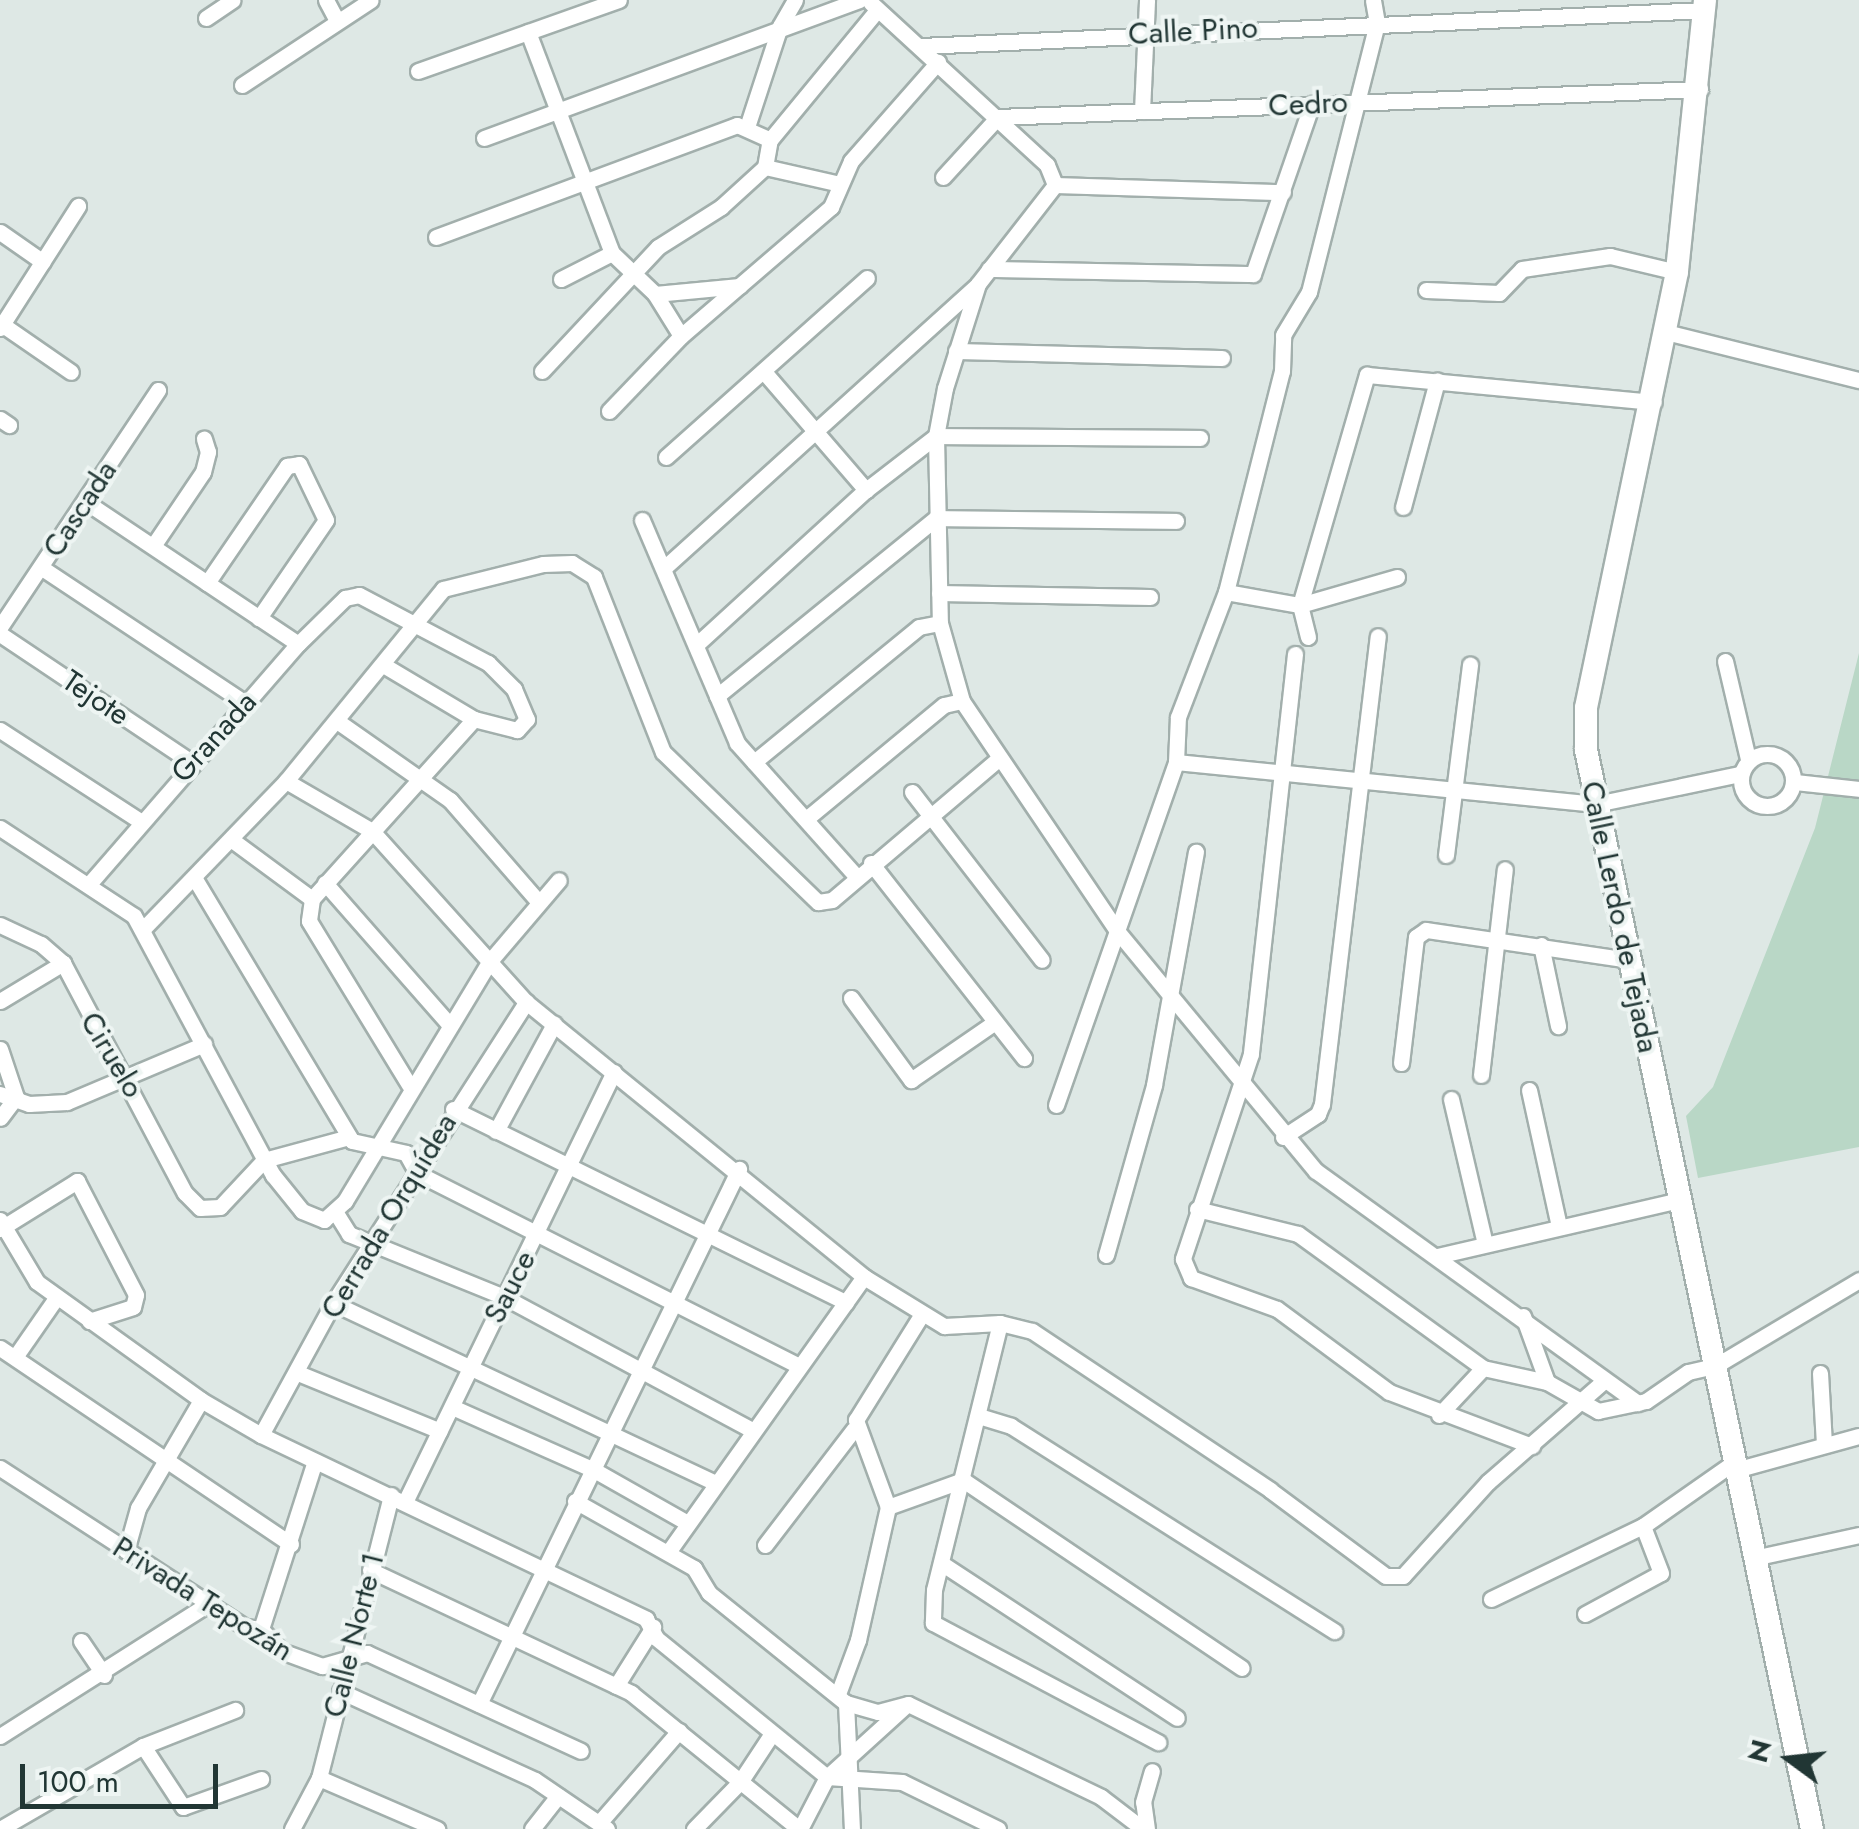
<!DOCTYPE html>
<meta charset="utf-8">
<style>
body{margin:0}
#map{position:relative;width:1859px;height:1829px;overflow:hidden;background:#dee8e5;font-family:Jost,sans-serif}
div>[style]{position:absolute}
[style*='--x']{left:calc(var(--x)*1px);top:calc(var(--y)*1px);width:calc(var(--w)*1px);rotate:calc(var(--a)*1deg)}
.green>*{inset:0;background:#b9d7c6}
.roads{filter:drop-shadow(2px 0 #a2afac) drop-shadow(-2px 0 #a2afac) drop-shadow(0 2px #a2afac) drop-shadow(0 -2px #a2afac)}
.minor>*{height:15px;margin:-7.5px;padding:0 7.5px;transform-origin:7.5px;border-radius:7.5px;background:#fff}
.minor>.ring{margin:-7.5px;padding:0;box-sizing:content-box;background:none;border:15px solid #fff;border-radius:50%}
.secondary>*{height:22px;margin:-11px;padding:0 11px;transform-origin:11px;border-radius:11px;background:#fff}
span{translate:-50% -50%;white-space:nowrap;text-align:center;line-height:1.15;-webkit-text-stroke:8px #eef5f3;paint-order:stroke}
.street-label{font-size:30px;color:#213634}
.north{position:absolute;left:1739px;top:1709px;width:100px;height:100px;-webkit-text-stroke:8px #eef5f3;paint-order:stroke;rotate:285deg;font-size:28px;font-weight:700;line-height:40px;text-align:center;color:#213634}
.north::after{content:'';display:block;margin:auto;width:35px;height:45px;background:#213634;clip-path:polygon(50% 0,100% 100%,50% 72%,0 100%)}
.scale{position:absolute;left:20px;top:1764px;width:198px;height:45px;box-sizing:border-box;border:5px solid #213634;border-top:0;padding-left:12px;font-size:30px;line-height:35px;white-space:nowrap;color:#213634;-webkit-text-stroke:8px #eef5f3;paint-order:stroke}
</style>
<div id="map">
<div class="green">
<div style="clip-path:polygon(1859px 653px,1859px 1147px,1698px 1178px,1686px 1116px,1713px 1087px,1815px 828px)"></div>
</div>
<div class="roads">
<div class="minor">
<div style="--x:326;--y:0;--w:24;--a:62"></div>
<div style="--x:871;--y:3;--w:239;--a:42.6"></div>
<div style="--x:1047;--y:165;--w:22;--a:68"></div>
<div style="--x:206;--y:18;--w:32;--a:-34"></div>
<div style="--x:528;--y:32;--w:236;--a:69.2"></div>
<div style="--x:921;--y:46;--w:785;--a:-2.63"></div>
<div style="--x:418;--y:71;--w:213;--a:-19.5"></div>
<div style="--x:242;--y:85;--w:154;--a:-33.4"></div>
<div style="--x:1142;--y:111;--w:111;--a:-87.4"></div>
<div style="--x:748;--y:124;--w:103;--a:-71.9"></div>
<div style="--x:780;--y:26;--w:30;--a:-60"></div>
<div style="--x:484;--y:138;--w:400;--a:-20.2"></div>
<div style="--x:765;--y:167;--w:77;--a:12.8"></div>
<div style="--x:943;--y:177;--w:81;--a:-47.5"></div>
<div style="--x:998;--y:117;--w:703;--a:-2.28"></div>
<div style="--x:1055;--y:185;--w:125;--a:127.9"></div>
<div style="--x:978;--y:284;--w:109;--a:107.6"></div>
<div style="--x:945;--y:388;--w:49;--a:100.6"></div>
<div style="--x:936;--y:436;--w:187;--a:88.8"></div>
<div style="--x:940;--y:623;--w:81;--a:74.2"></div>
<div style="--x:962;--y:701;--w:279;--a:56"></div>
<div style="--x:1118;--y:932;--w:310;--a:50.4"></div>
<div style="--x:1316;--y:1171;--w:397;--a:35.8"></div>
<div style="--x:1055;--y:185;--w:228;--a:1.8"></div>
<div style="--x:0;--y:232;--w:52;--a:34.9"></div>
<div style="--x:436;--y:237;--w:321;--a:-20.4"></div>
<div style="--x:737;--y:125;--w:36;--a:24"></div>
<div style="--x:989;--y:269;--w:264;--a:1.1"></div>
<div style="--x:1253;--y:274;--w:180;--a:-70.9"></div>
<div style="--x:561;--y:279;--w:57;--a:-27"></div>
<div style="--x:612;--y:253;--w:59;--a:43.6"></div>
<div style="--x:655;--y:294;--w:49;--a:58.2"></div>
<div style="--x:1426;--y:290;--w:73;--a:2.4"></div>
<div style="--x:1499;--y:293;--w:33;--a:-46"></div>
<div style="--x:1522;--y:269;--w:89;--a:-8.4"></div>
<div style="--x:1610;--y:256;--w:69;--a:13.4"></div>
<div style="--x:655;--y:294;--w:85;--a:-5.4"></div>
<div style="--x:0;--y:323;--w:86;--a:34.6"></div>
<div style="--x:0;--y:328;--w:145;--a:-57.4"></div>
<div style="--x:1666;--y:332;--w:199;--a:14"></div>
<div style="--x:956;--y:351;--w:266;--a:1.5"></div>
<div style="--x:542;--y:371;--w:170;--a:-46.9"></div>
<div style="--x:658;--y:247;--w:75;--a:-32.4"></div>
<div style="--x:721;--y:207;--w:59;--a:-42.3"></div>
<div style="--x:765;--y:167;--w:27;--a:-80"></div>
<div style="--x:770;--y:140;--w:168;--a:-50.5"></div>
<div style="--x:765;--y:373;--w:155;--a:49.2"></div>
<div style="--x:609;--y:411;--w:104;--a:-46.2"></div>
<div style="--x:681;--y:336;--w:198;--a:-40.7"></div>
<div style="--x:831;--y:207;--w:50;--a:-66.5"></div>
<div style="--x:851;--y:161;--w:132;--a:-48.7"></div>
<div style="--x:0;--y:419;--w:11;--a:34"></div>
<div style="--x:666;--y:457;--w:269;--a:-41.7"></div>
<div style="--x:86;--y:502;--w:255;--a:33.8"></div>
<div style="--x:1403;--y:507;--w:131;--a:-74.9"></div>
<div style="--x:642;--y:520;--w:242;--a:66.9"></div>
<div style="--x:737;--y:743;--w:178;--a:48.2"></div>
<div style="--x:153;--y:546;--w:89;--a:-56"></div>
<div style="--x:203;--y:472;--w:21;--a:-76"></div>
<div style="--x:208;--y:452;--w:14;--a:-107"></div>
<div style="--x:42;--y:568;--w:244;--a:33.6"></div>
<div style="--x:664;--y:568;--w:421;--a:-42.1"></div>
<div style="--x:207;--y:583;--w:142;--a:-55.6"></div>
<div style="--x:287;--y:466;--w:12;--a:-9"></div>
<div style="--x:299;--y:464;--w:62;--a:64.3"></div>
<div style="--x:326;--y:520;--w:119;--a:124.4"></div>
<div style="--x:1226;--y:592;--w:75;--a:10"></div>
<div style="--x:1300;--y:605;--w:101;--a:-16.1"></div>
<div style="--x:939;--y:593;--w:211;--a:1.1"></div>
<div style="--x:0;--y:627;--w:285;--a:-56.3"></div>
<div style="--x:0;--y:634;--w:230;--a:33.8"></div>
<div style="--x:1308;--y:637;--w:33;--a:-104"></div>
<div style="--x:1300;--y:605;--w:240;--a:-73.8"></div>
<div style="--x:1367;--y:375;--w:288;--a:5.4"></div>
<div style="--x:696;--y:645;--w:230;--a:-42.4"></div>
<div style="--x:866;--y:490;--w:88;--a:-37.6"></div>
<div style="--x:936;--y:436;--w:264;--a:0.4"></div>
<div style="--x:1295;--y:654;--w:402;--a:96.3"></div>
<div style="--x:1251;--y:1054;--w:216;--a:108.4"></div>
<div style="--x:1183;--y:1259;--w:21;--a:67"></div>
<div style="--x:1191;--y:1278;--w:91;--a:19.8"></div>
<div style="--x:1277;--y:1309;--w:139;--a:36.5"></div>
<div style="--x:1389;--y:1392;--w:153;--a:20.7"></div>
<div style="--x:1725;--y:661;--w:101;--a:76.8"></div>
<div style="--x:385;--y:666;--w:104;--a:30.8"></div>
<div style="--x:717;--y:696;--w:282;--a:-39.1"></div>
<div style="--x:936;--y:518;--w:240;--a:0.7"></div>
<div style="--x:337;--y:721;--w:138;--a:35"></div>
<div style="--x:450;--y:800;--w:133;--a:49"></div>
<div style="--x:0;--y:730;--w:167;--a:33"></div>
<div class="ring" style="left:1741px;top:754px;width:37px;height:37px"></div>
<div style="--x:754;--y:762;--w:213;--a:-39.3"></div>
<div style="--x:919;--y:627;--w:21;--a:-11"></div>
<div style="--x:1176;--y:762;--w:422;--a:5.7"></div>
<div style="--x:1596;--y:804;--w:146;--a:-11.8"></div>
<div style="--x:286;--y:781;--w:99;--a:30.2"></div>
<div style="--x:372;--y:831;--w:230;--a:48"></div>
<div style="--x:526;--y:1002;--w:436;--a:39.1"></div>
<div style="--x:864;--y:1277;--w:94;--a:31.5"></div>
<div style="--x:944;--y:1326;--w:56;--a:-3.1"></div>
<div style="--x:1000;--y:1323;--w:33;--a:14"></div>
<div style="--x:1032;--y:1331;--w:286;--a:33.7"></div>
<div style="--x:1270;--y:1490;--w:144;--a:36.6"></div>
<div style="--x:1386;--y:1576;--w:17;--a:0"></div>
<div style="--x:1403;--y:1576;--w:127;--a:-47.9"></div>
<div style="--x:1488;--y:1482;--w:155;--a:-41.1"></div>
<div style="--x:1795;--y:782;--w:64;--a:6.2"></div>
<div style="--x:912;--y:792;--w:212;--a:52.3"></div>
<div style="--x:806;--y:819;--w:179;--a:-39.6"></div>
<div style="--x:944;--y:705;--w:18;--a:-13"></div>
<div style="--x:0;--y:828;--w:160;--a:33.3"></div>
<div style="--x:134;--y:916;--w:294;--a:61.8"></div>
<div style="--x:273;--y:1175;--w:46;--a:51.1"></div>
<div style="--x:302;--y:1211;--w:24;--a:22"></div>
<div style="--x:324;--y:1220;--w:28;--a:-42"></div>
<div style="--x:345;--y:1201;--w:280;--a:-58.9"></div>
<div style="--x:490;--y:961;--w:106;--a:-49.6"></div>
<div style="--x:232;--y:840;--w:99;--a:36.4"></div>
<div style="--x:312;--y:899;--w:22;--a:98"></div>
<div style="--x:309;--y:921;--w:192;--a:58.6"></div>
<div style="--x:1446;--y:855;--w:192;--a:-82.8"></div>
<div style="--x:871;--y:863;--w:248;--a:51.9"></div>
<div style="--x:195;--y:879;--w:305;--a:59.1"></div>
<div style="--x:352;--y:1141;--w:55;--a:12.5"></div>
<div style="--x:406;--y:1153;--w:23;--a:61"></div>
<div style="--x:417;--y:1173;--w:428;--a:26.8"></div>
<div style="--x:90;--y:883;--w:317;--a:-49"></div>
<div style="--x:298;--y:644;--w:66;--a:-44.4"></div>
<div style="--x:345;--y:598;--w:14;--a:-12"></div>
<div style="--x:359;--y:595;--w:146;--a:27.8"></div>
<div style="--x:488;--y:663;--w:37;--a:45"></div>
<div style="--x:514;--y:689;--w:33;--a:67"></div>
<div style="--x:527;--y:719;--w:15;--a:132"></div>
<div style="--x:517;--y:730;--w:44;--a:-165.7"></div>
<div style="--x:474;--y:719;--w:242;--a:132"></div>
<div style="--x:325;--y:883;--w:186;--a:48.7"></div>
<div style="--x:0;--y:925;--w:45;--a:24.9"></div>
<div style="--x:41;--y:944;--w:29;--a:41"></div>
<div style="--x:63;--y:963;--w:260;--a:62.1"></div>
<div style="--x:185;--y:1193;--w:21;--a:45"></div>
<div style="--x:200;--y:1208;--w:20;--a:-3"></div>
<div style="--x:220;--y:1207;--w:64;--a:-46.9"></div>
<div style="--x:264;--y:1160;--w:88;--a:-15.1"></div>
<div style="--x:144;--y:928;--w:204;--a:-46"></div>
<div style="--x:286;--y:781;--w:248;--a:-50.7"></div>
<div style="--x:443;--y:589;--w:103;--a:-14"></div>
<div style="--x:543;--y:564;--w:29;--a:-2"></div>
<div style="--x:572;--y:563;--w:26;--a:32"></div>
<div style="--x:594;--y:577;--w:188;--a:68.5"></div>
<div style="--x:663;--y:752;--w:216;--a:44.1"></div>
<div style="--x:818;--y:902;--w:14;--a:-8"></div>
<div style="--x:832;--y:900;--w:216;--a:-40.3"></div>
<div style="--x:1541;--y:945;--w:83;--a:78.1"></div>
<div style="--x:851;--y:998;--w:102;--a:53.8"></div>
<div style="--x:911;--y:1080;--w:102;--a:-34.6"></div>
<div style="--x:0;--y:1001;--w:74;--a:-31.1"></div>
<div style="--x:0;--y:1049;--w:51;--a:71.6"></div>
<div style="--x:16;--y:1097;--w:26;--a:127"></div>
<div style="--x:1401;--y:1063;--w:127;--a:-83.2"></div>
<div style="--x:1416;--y:937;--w:12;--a:-35"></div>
<div style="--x:1426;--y:930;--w:204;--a:8.4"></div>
<div style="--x:1481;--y:1075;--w:207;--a:-83.4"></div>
<div style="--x:1529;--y:1090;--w:140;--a:77.6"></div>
<div style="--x:0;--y:1094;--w:31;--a:19"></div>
<div style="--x:29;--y:1104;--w:38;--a:-3"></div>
<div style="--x:67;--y:1102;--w:149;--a:-22.9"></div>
<div style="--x:1451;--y:1099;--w:149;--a:76.8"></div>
<div style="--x:1056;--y:1105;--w:363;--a:-70.7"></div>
<div style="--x:1176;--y:762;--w:45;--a:-87.5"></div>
<div style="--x:1178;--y:717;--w:134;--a:-69"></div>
<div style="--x:1226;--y:592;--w:228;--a:-75.8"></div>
<div style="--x:1282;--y:371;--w:36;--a:-88"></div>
<div style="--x:1283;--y:335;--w:50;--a:-58.8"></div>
<div style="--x:1309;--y:292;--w:277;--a:-75.8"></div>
<div style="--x:1377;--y:23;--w:23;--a:-100"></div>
<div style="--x:453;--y:1109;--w:438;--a:26.2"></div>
<div style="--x:496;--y:1131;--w:122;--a:-61.5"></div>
<div style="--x:1283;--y:1137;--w:42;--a:-33.3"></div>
<div style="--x:1318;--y:1114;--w:11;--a:-68"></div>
<div style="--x:1322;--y:1104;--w:471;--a:-83.2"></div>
<div style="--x:1197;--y:1209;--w:104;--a:13.9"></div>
<div style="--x:1298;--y:1234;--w:228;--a:35.9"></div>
<div style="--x:1483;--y:1368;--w:66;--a:12.3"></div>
<div style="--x:336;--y:1213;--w:25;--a:58"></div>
<div style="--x:349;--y:1234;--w:167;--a:22.1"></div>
<div style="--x:504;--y:1297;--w:281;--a:28.2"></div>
<div style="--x:0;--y:1220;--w:72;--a:59.2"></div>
<div style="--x:37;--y:1282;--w:202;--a:35.7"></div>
<div style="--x:201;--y:1400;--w:69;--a:30.3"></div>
<div style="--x:261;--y:1435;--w:427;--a:25.5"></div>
<div style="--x:646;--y:1619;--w:21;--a:62"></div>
<div style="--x:656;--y:1638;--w:220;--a:39.1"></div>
<div style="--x:827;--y:1777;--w:75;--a:3.8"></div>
<div style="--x:902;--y:1782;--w:107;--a:26.1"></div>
<div style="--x:0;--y:1229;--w:91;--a:-31.9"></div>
<div style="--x:77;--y:1181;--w:128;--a:62.6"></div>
<div style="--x:136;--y:1295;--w:12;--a:104"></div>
<div style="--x:133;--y:1307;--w:46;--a:162.3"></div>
<div style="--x:1106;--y:1255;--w:177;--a:-74.2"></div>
<div style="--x:1154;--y:1085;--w:237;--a:-79.8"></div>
<div style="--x:1437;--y:1256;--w:248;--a:-13"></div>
<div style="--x:333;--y:1303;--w:421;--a:25.2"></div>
<div style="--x:1523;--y:1316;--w:70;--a:70"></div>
<div style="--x:1547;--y:1382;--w:59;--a:29.6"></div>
<div style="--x:1598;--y:1411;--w:49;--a:-11.8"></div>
<div style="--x:1646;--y:1401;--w:51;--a:-34.6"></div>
<div style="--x:1688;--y:1372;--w:28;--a:-13"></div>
<div style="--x:1715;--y:1366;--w:168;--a:-30.8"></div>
<div style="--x:1000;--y:1323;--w:275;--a:103.9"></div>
<div style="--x:934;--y:1590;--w:33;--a:92"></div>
<div style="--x:933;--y:1623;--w:255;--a:27.9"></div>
<div style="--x:0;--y:1348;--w:351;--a:34"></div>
<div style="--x:15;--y:1357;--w:72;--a:-55.2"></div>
<div style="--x:298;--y:1373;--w:153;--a:22.2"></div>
<div style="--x:1820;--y:1373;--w:72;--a:86.8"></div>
<div style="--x:452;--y:1407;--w:155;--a:23.9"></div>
<div style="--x:594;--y:1470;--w:106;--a:29.5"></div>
<div style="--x:1439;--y:1415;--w:64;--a:-46.9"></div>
<div style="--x:982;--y:1417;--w:30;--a:17"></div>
<div style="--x:1011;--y:1426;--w:383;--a:32.4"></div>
<div style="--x:261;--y:1435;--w:150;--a:-61.4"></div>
<div style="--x:333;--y:1303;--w:358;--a:-57.3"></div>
<div style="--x:0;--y:1468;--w:292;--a:33"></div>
<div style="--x:245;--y:1627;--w:16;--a:7"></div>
<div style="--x:261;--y:1629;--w:30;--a:48"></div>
<div style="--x:281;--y:1651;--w:44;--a:20.1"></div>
<div style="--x:322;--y:1666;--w:47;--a:-16.1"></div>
<div style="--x:367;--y:1653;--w:235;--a:24.6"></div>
<div style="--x:1739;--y:1469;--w:124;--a:-15.4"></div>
<div style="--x:575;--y:1501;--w:137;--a:29.4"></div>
<div style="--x:694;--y:1568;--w:29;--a:59"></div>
<div style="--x:709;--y:1593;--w:176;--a:38.8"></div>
<div style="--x:846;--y:1703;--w:33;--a:16"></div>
<div style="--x:878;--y:1712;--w:31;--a:-15"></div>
<div style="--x:908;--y:1704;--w:214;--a:25.7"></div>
<div style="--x:1101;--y:1797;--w:53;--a:37.3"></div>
<div style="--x:405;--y:1502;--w:478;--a:-64.1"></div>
<div style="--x:888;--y:1507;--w:80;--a:-19.8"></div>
<div style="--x:963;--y:1480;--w:336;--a:34"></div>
<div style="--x:765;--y:1545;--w:146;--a:-52.5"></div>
<div style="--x:126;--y:1551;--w:45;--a:-74.4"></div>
<div style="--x:138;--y:1508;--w:125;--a:-59.7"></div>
<div style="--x:669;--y:1551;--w:336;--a:-54.6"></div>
<div style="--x:1758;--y:1557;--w:103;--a:-12.3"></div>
<div style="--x:941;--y:1563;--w:282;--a:33.3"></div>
<div style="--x:370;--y:1570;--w:289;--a:25.2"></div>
<div style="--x:631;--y:1693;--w:216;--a:39"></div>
<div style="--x:1491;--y:1599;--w:169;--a:-25.7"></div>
<div style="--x:1643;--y:1526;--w:113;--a:-35"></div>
<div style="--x:1585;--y:1614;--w:86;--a:-28.3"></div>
<div style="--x:1661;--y:1573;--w:50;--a:-111"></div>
<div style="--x:261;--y:1629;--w:176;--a:-72.2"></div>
<div style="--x:81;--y:1641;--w:41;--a:55.9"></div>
<div style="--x:616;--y:1686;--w:70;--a:-57.9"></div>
<div style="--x:340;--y:1691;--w:214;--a:24.5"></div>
<div style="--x:535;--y:1780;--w:87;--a:34.2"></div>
<div style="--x:838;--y:1694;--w:58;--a:-69.7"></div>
<div style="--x:858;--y:1640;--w:136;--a:-77.3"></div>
<div style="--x:888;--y:1507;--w:93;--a:-110.2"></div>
<div style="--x:856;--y:1420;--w:121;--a:-58.1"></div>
<div style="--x:846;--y:1703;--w:126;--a:87.3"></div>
<div style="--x:479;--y:1704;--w:595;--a:-64.08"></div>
<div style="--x:0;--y:1736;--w:246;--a:-32.4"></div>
<div style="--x:143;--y:1746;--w:73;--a:56.7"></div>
<div style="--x:183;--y:1807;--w:83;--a:-19.7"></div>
<div style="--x:319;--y:1778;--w:129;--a:23.4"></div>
<div style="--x:599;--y:1823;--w:122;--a:-49"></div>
<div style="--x:0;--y:1829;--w:165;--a:-30.1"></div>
<div style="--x:143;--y:1746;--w:99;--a:-21.4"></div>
<div style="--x:292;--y:1829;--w:58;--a:-62.1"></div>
<div style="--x:319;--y:1778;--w:292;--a:-75.7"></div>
<div style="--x:532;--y:1829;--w:42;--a:-51.8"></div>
<div style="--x:694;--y:1829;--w:66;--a:-45.6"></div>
<div style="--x:740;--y:1782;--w:56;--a:-56.6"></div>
<div style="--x:800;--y:1829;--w:59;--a:-62.6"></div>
<div style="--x:827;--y:1777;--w:103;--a:-42.2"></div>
<div style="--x:1147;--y:1829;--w:27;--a:-98"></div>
<div style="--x:1143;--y:1802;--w:32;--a:-74"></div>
</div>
<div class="secondary">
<div style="--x:1705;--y:0;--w:273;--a:95.9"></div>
<div style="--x:1677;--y:272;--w:445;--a:101.8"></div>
<div style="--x:1586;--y:708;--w:42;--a:90"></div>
<div style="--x:1586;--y:750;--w:1102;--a:78.17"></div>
</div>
</div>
<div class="street-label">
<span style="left:1193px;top:31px;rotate:-3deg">Calle Pino</span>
<span style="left:1308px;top:104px;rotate:-3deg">Cedro</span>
<span style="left:80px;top:509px;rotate:-57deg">Cascada</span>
<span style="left:96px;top:698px;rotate:34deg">Tejote</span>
<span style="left:214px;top:737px;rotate:-48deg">Granada</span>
<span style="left:1620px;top:917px;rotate:78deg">Calle Lerdo de Tejada</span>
<span style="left:112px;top:1055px;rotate:59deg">Ciruelo</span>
<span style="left:389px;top:1216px;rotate:-59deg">Cerrada Orquídea</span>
<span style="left:510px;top:1287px;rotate:-63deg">Sauce</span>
<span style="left:203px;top:1599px;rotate:32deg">Privada Tepozán</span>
<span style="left:354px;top:1635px;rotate:-76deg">Calle Norte 1</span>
</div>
<div class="north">N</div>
<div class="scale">100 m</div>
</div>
